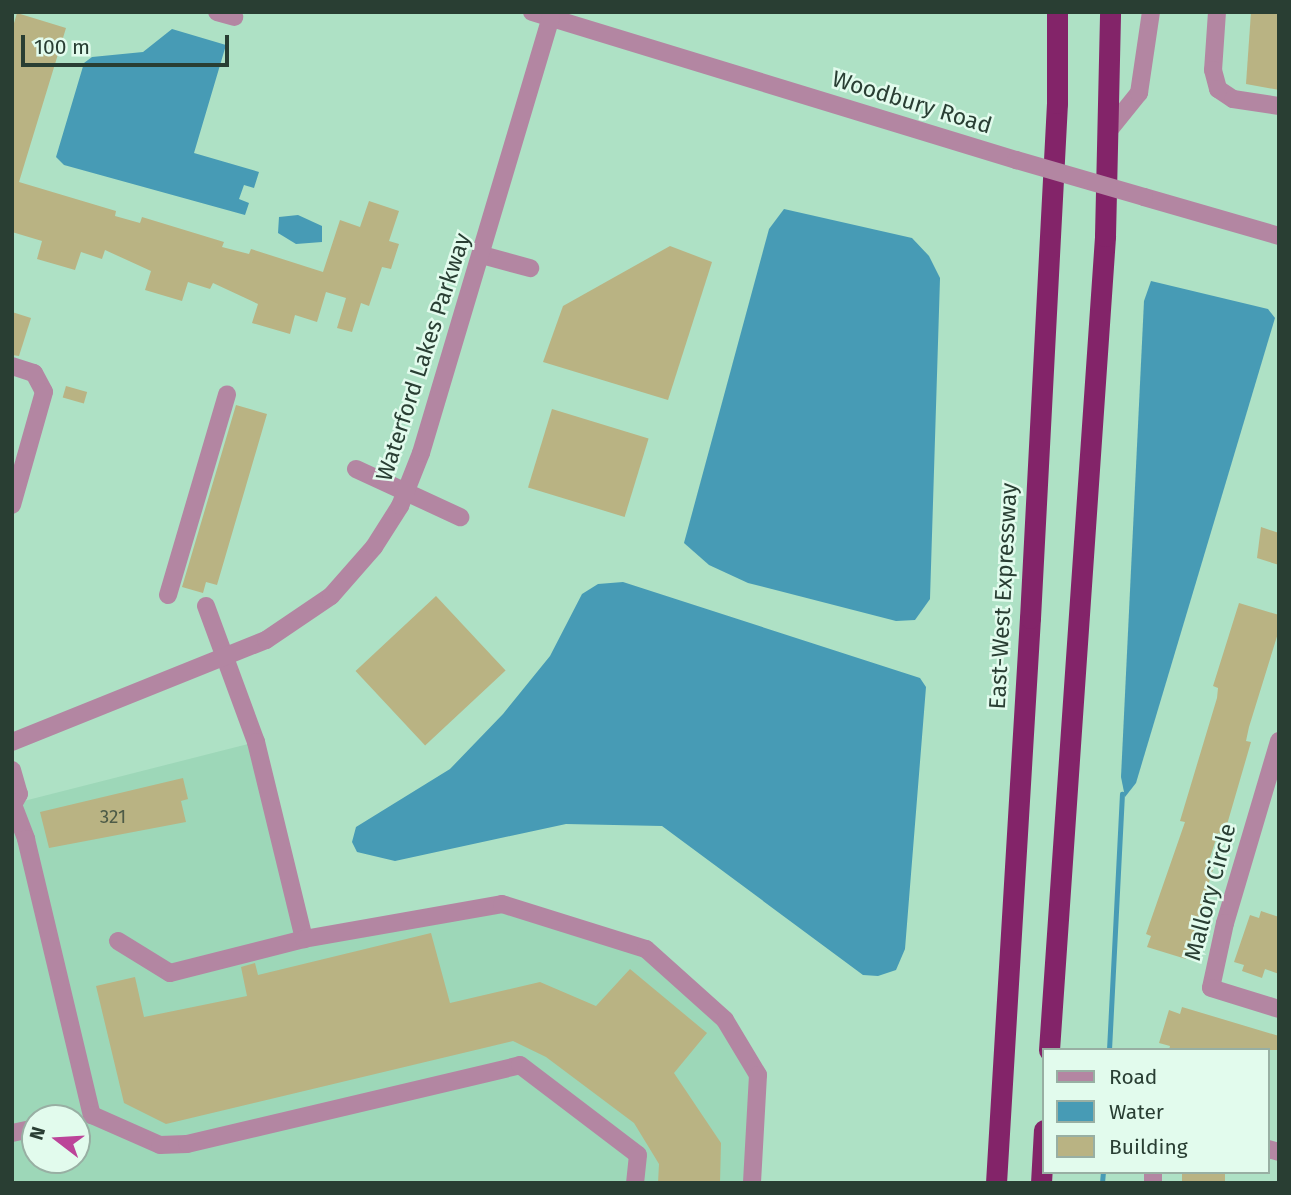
<!DOCTYPE html>
<style>
body{margin:0}
#map{position:relative;width:1291px;height:1195px;overflow:hidden;background:#aee1c5;font-family:"Fira Sans",sans-serif}
div>[style]{position:absolute}
[style*='--x']{left:calc(var(--x)*1px);top:calc(var(--y)*1px);width:calc(var(--w)*1px);rotate:calc(var(--a)*1deg)}
.built>*{inset:0;background:#9dd7b8}
.water>*{inset:0;background:#479bb5}
.stream>*{height:4.5px;margin:-2.25px;padding:0 2.25px;transform-origin:2.25px;border-radius:2.25px;background:#479bb5}
.building>*{inset:0;background:#b9b383;transform-origin:0 0}
.minor>*{height:18px;margin:-9px;padding:0 9px;transform-origin:9px;border-radius:9px;background:#b386a2}
.highway>*{height:21px;margin:-10.5px;padding:0 10.5px;transform-origin:10.5px;border-radius:10.5px;background:#832469}
.minor-bridge>*{height:18px;margin:-9px;padding:0 9px;transform-origin:9px;border-radius:9px;background:#b386a2}
span{translate:-50% -50%;white-space:nowrap;text-align:center;line-height:1.15;-webkit-text-stroke:5px #e2fbed;paint-order:stroke}
.number-label{font-size:19px;color:#4d5b47}
.number-label span{-webkit-text-stroke-width:0}
.street-label{font-size:23px;color:#293e33}
.frame{position:absolute;inset:0;border:14px solid #293e33;pointer-events:none}
.legend{position:absolute;left:1042px;top:1048px;width:228px;height:126px;box-sizing:border-box;background:#e2fbed;border:2px solid #98afa3;margin:0;padding:9px 12px;list-style:none;font-size:21px;color:#293e33}
.legend li{display:flex;align-items:center;gap:14px;height:35px}
.legend b{width:35px;border:2px solid #98afa3}
.north{position:absolute;left:21px;top:1104px;width:70px;height:70px;box-sizing:border-box;background:#e2fbed;border:2px solid #98afa3;border-radius:50%;rotate:287deg;font-size:19px;font-weight:700;line-height:28px;text-align:center;color:#293e33}
.north::after{content:'';display:block;margin:auto;width:24px;height:32px;background:#bc4499;clip-path:polygon(50% 0,100% 100%,50% 72%,0 100%)}
.scale{position:absolute;left:21px;top:35px;width:208px;height:32px;box-sizing:border-box;border:4px solid #293e33;border-top:0;padding-left:9px;font-size:21px;line-height:24px;white-space:nowrap;color:#293e33;-webkit-text-stroke:5px #e2fbed;paint-order:stroke}
</style>
<div id="map">
<div class="built">
<div style="clip-path:polygon(evenodd,256px 742px,304px 939px,502px 904px,646px 949px,725px 1020px,758px 1075px,752px 1183px,12px 1183px,12px 804px,256px 742px,35px 1118px,77px 1118px,77px 1160px,35px 1160px,35px 1118px)"></div>
</div>
<div class="water">
<div style="clip-path:polygon(172px 29px,226px 45px,194px 153px,259px 172px,254px 188px,244px 185px,239px 199px,249px 203px,245px 215px,64px 165px,56px 157px,84px 63px,92px 57px,143px 52px)"></div>
<div style="clip-path:polygon(784px 209px,912px 238px,929px 256px,940px 278px,930px 599px,915px 620px,896px 621px,748px 583px,709px 565px,684px 543px,769px 229px)"></div>
<div style="clip-path:polygon(298px 215px,322px 226px,322px 242px,296px 244px,278px 233px,279px 217px)"></div>
<div style="clip-path:polygon(1151px 281px,1268px 309px,1275px 318px,1136px 783px,1125px 797px,1121px 777px,1144px 301px)"></div>
<div style="clip-path:polygon(623px 582px,920px 678px,926px 687px,905px 949px,896px 970px,878px 976px,863px 975px,662px 826px,566px 824px,395px 861px,357px 852px,352px 842px,356px 827px,450px 769px,503px 714px,550px 656px,582px 594px,598px 584px)"></div>
</div>
<div class="stream">
<div style="--x:1109;--y:1050;--w:256;--a:-87.1"></div>
<div style="--x:1102;--y:1183;--w:11;--a:-85"></div>
</div>
<div class="building">
<div style="clip-path:polygon(1251px 12px,1279px 12px,1279px 90px,1246px 84px)"></div>
<div style="clip-path:polygon(17px 13px,66px 28px,19px 182px,116px 211px,115px 216px,140px 223px,142px 217px,224px 242px,222px 247px,249px 254px,251px 249px,323px 272px,340px 220px,360px 227px,369px 201px,399px 211px,389px 241px,399px 244px,391px 269px,382px 267px,369px 306px,361px 303px,352px 332px,337px 328px,346px 298px,326px 292px,317px 322px,295px 315px,290px 334px,252px 323px,258px 304px,213px 283px,210px 289px,188px 282px,182px 301px,145px 290px,151px 271px,105px 250px,102px 259px,81px 252px,75px 270px,37px 259px,42px 241px,12px 232px,12px 30px)"></div>
<div style="clip-path:polygon(670px 246px,712px 262px,668px 400px,543px 362px,563px 306px)"></div>
<div style="clip-path:polygon(12px 312px,31px 318px,19px 356px,12px 355px)"></div>
<div style="left:66px;top:386px;width:22px;height:12px;rotate:16deg"></div>
<div style="clip-path:polygon(236px 405px,267px 414px,217px 585px,206px 582px,203px 593px,182px 587px)"></div>
<div style="left:552px;top:409px;width:101px;height:82px;rotate:17deg"></div>
<div style="clip-path:polygon(1261px 527px,1279px 533px,1279px 565px,1257px 558px)"></div>
<div style="left:436px;top:596px;width:102px;height:110px;rotate:47deg"></div>
<div style="clip-path:polygon(1239px 603px,1279px 615px,1279px 630px,1249px 727px,1246px 741px,1251px 742px,1224px 835px,1218px 833px,1208px 864px,1214px 866px,1186px 959px,1147px 947px,1151px 936px,1146px 934px,1185px 822px,1180px 821px,1217px 698px,1218px 688px,1213px 686px)"></div>
<div style="clip-path:polygon(183px 778px,188px 799px,181px 801px,186px 822px,49px 848px,40px 812px)"></div>
<div style="clip-path:polygon(1261px 911px,1279px 917px,1279px 974px,1265px 969px,1262px 978px,1242px 971px,1244px 965px,1234px 962px,1250px 915px,1259px 918px)"></div>
<div style="clip-path:polygon(431px 933px,450px 1003px,540px 982px,596px 1006px,630px 969px,707px 1033px,674px 1073px,721px 1143px,720px 1183px,658px 1183px,659px 1164px,634px 1123px,546px 1057px,513px 1041px,166px 1124px,124px 1103px,96px 986px,135px 977px,144px 1017px,247px 996px,241px 967px,255px 963px,258px 975px)"></div>
<div style="clip-path:polygon(1182px 1007px,1279px 1036px,1279px 1050px,1169px 1050px,1170px 1046px,1159px 1043px,1169px 1010px,1180px 1014px)"></div>
<div style="left:1182px;top:1172px;width:43px;height:11px"></div>
</div>
<div class="minor">
<div style="--x:217;--y:12;--w:18;--a:16"></div>
<div style="--x:532;--y:12;--w:506;--a:17"></div>
<div style="--x:1217;--y:12;--w:58;--a:93.9"></div>
<div style="--x:1213;--y:70;--w:20;--a:75"></div>
<div style="--x:1218;--y:89;--w:18;--a:34"></div>
<div style="--x:1233;--y:99;--w:47;--a:8.7"></div>
<div style="--x:1109;--y:130;--w:48;--a:-51"></div>
<div style="--x:1139;--y:93;--w:82;--a:-81.6"></div>
<div style="--x:1144;--y:197;--w:141;--a:16.1"></div>
<div style="--x:482;--y:255;--w:50;--a:15.2"></div>
<div style="--x:12;--y:366;--w:23;--a:18"></div>
<div style="--x:34;--y:373;--w:21;--a:62"></div>
<div style="--x:44;--y:392;--w:117;--a:105.8"></div>
<div style="--x:356;--y:469;--w:115;--a:24.8"></div>
<div style="--x:168;--y:595;--w:209;--a:-73.6"></div>
<div style="--x:206;--y:606;--w:145;--a:69.8"></div>
<div style="--x:256;--y:742;--w:203;--a:76.3"></div>
<div style="--x:1279;--y:741;--w:190;--a:106.5"></div>
<div style="--x:1225;--y:923;--w:66;--a:102.2"></div>
<div style="--x:1211;--y:988;--w:71;--a:17.2"></div>
<div style="--x:12;--y:742;--w:274;--a:-21.9"></div>
<div style="--x:266;--y:640;--w:78;--a:-34.1"></div>
<div style="--x:331;--y:596;--w:65;--a:-48.7"></div>
<div style="--x:374;--y:547;--w:49;--a:-57.6"></div>
<div style="--x:400;--y:506;--w:57;--a:-68.4"></div>
<div style="--x:421;--y:453;--w:454;--a:-73.4"></div>
<div style="--x:12;--y:770;--w:25;--a:74"></div>
<div style="--x:19;--y:794;--w:10;--a:119"></div>
<div style="--x:12;--y:802;--w:40;--a:69"></div>
<div style="--x:26;--y:839;--w:284;--a:76.6"></div>
<div style="--x:92;--y:1115;--w:74;--a:23.8"></div>
<div style="--x:160;--y:1145;--w:27;--a:-2"></div>
<div style="--x:187;--y:1144;--w:342;--a:-13.3"></div>
<div style="--x:520;--y:1065;--w:148;--a:37.3"></div>
<div style="--x:638;--y:1155;--w:28;--a:96"></div>
<div style="--x:118;--y:941;--w:61;--a:31.6"></div>
<div style="--x:170;--y:973;--w:138;--a:-14.2"></div>
<div style="--x:304;--y:939;--w:201;--a:-10"></div>
<div style="--x:502;--y:904;--w:151;--a:17.4"></div>
<div style="--x:646;--y:949;--w:106;--a:41.9"></div>
<div style="--x:725;--y:1020;--w:64;--a:59"></div>
<div style="--x:758;--y:1075;--w:108;--a:93.2"></div>
<div style="--x:12;--y:1133;--w:24;--a:-12"></div>
<div style="--x:1268;--y:1149;--w:11;--a:15"></div>
<div style="--x:1153;--y:1183;--w:11;--a:-90"></div>
</div>
<div class="highway">
<div style="--x:1049;--y:1050;--w:816;--a:-86.06"></div>
<div style="--x:1105;--y:236;--w:224;--a:-88.7"></div>
<div style="--x:996;--y:1183;--w:566;--a:-86.56"></div>
<div style="--x:1030;--y:618;--w:516;--a:-87"></div>
<div style="--x:1057;--y:103;--w:91;--a:-90"></div>
<div style="--x:1041;--y:1183;--w:53;--a:-86.8"></div>
</div>
<div class="minor-bridge">
<div style="--x:1016;--y:160;--w:133;--a:16.1"></div>
</div>
<div class="number-label">
<span style="left:113px;top:817px">321</span>
</div>
<div class="street-label">
<span style="left:912px;top:102px;rotate:17deg">Woodbury Road</span>
<span style="left:423px;top:357px;rotate:-72deg">Waterford Lakes Parkway</span>
<span style="left:1003px;top:596px;rotate:-87deg">East-West Expressway</span>
<span style="left:1210px;top:892px;rotate:-75deg">Mallory Circle</span>
</div>
<div class="frame"></div>
<ul class="legend">
<li><b style="height:9px;background:#b386a2"></b>Road</li>
<li><b style="height:19px;background:#479bb5"></b>Water</li>
<li><b style="height:19px;background:#b9b383"></b>Building</li>
</ul>
<div class="north">N</div>
<div class="scale">100 m</div>
</div>
